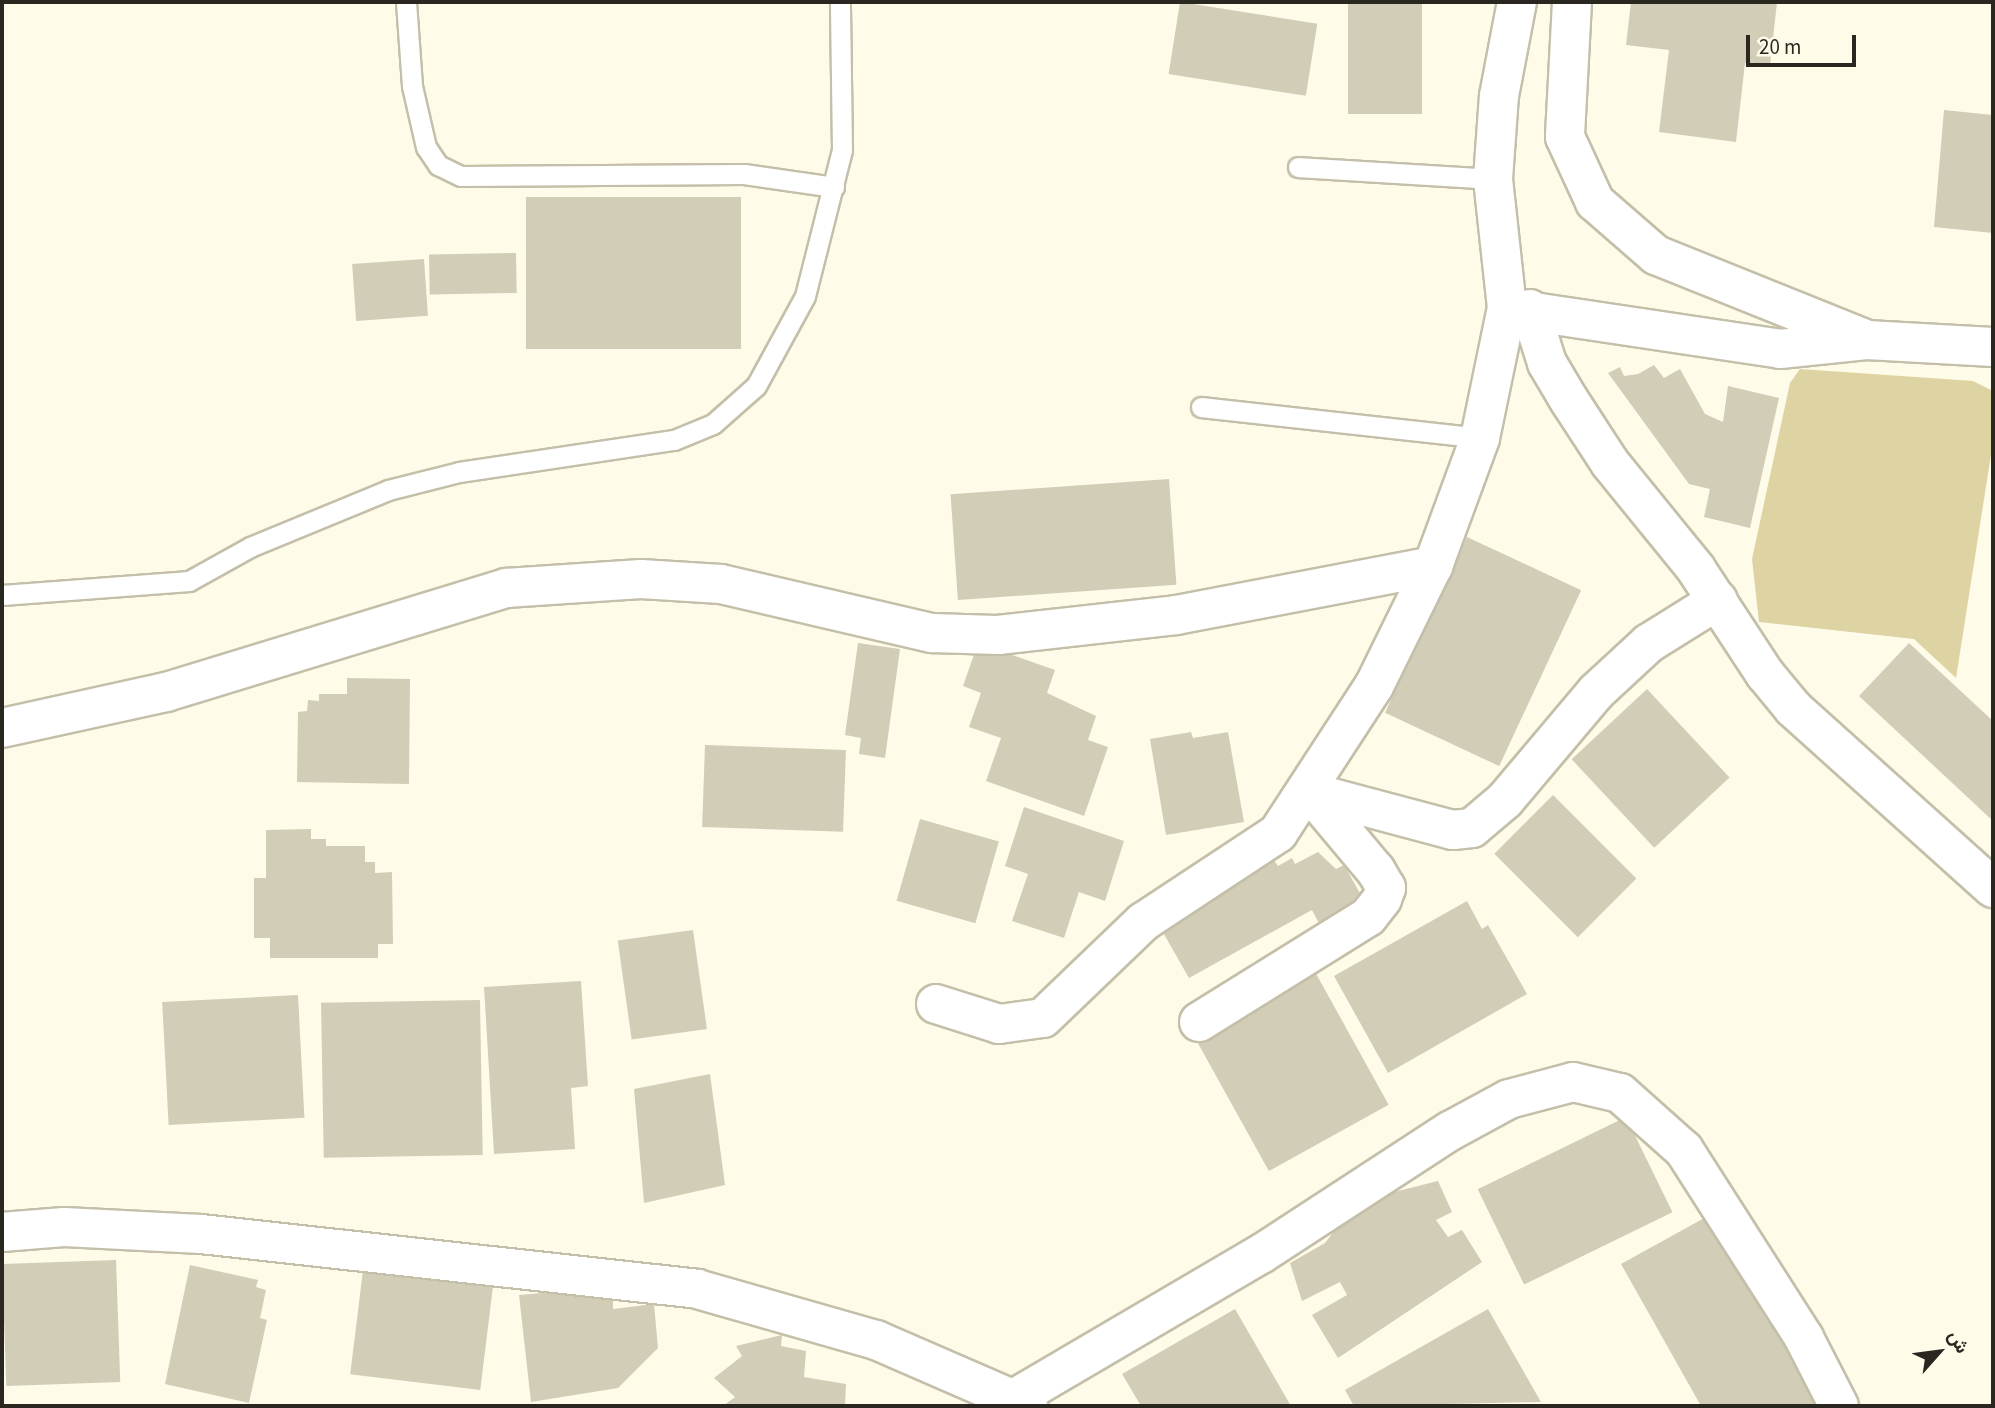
<!DOCTYPE html>
<meta charset="utf-8">
<style>
body{margin:0}
#map{position:relative;width:1995px;height:1408px;overflow:hidden;background:#fffbe9;font-family:"Source Sans 3",Vazirmatn,sans-serif}
div>[style]{position:absolute}
[style*='--x']{left:calc(var(--x)*1px);top:calc(var(--y)*1px);width:calc(var(--w)*1px);rotate:calc(var(--a)*1deg)}
.green>*{inset:0;background:#ddd3a3}
.building>*{inset:0;background:#d2cdb7;transform-origin:0 0}
.roads{filter:drop-shadow(2px 0 #c4bfa9) drop-shadow(-2px 0 #c4bfa9) drop-shadow(0 2px #c4bfa9) drop-shadow(0 -2px #c4bfa9)}
.lane>*{height:19px;margin:-9.5px;padding:0 9.5px;transform-origin:9.5px;border-radius:9.5px;background:#fff}
.street>*{height:38px;margin:-19px;padding:0 19px;transform-origin:19px;border-radius:19px;background:#fff}
.secondary>*{height:38px;margin:-19px;padding:0 19px;transform-origin:19px;border-radius:19px;background:#fff}
span{translate:-50% -50%;white-space:nowrap;text-align:center;line-height:1.15;-webkit-text-stroke:5px #fffbe9;paint-order:stroke}
.frame{position:absolute;inset:0;border:4px solid #29271f;pointer-events:none}
.north{position:absolute;left:1904px;top:1317px;width:70px;height:70px;-webkit-text-stroke:5px #fffbe9;paint-order:stroke;rotate:62deg;font-size:19px;font-weight:700;line-height:28px;text-align:center;color:#29271f}
.north::after{content:'';display:block;margin:auto;width:24px;height:32px;background:#29271f;clip-path:polygon(50% 0,100% 100%,50% 72%,0 100%)}
.scale{position:absolute;left:1746px;top:35px;width:110px;height:32px;box-sizing:border-box;border:4px solid #29271f;border-top:0;padding-left:9px;font-size:21px;line-height:24px;white-space:nowrap;color:#29271f;-webkit-text-stroke:5px #fffbe9;paint-order:stroke}
</style>
<div id="map">
<div class="green">
<div style="clip-path:polygon(1800px 369px,1973px 381px,1993px 391px,1993px 442px,1956px 678px,1914px 639px,1759px 622px,1752px 559px,1790px 383px)"></div>
</div>
<div class="building">
<div style="left:1180px;top:2px;width:139px;height:73px;rotate:9deg"></div>
<div style="left:1348px;top:2px;width:74px;height:112px"></div>
<div style="clip-path:polygon(1631px 2px,1777px 2px,1770px 66px,1745px 63px,1736px 142px,1659px 132px,1669px 50px,1626px 45px)"></div>
<div style="clip-path:polygon(1944px 110px,1993px 115px,1993px 233px,1934px 227px)"></div>
<div style="left:526px;top:197px;width:215px;height:152px"></div>
<div style="left:516px;top:253px;width:40px;height:87px;rotate:89deg"></div>
<div style="left:424px;top:259px;width:57px;height:72px;rotate:86deg"></div>
<div style="clip-path:polygon(1654px 365px,1664px 378px,1680px 369px,1705px 414px,1723px 422px,1728px 386px,1779px 398px,1750px 528px,1704px 517px,1710px 489px,1689px 484px,1608px 373px,1620px 367px,1624px 376px,1638px 374px)"></div>
<div style="left:1169px;top:479px;width:106px;height:219px;rotate:86deg"></div>
<div style="left:1467px;top:537px;width:126px;height:194px;rotate:25deg"></div>
<div style="clip-path:polygon(858px 643px,900px 649px,885px 758px,859px 754px,861px 738px,845px 735px)"></div>
<div style="clip-path:polygon(978px 643px,1055px 670px,1047px 693px,1096px 716px,1088px 740px,1108px 747px,1084px 816px,986px 781px,1001px 738px,969px 727px,981px 693px,963px 686px)"></div>
<div style="clip-path:polygon(1909px 643px,1993px 721px,1993px 821px,1859px 696px)"></div>
<div style="clip-path:polygon(347px 678px,410px 679px,409px 784px,297px 782px,298px 712px,307px 711px,308px 700px,319px 701px,319px 694px,347px 694px)"></div>
<div style="left:1647px;top:689px;width:121px;height:103px;rotate:47deg"></div>
<div style="clip-path:polygon(1191px 732px,1193px 738px,1228px 732px,1244px 822px,1166px 835px,1150px 739px)"></div>
<div style="left:705px;top:745px;width:141px;height:82px;rotate:2deg"></div>
<div style="left:1553px;top:795px;width:118px;height:83px;rotate:45deg"></div>
<div style="clip-path:polygon(1024px 807px,1124px 841px,1105px 901px,1079px 892px,1064px 938px,1012px 921px,1028px 874px,1005px 866px)"></div>
<div style="left:920px;top:819px;width:82px;height:85px;rotate:16deg"></div>
<div style="clip-path:polygon(311px 829px,311px 839px,326px 839px,326px 846px,365px 846px,365px 862px,375px 862px,375px 873px,392px 872px,393px 944px,378px 944px,378px 958px,270px 958px,270px 938px,254px 938px,254px 878px,266px 878px,266px 830px)"></div>
<div style="clip-path:polygon(1318px 852px,1336px 869px,1344px 865px,1365px 902px,1321px 927px,1312px 910px,1189px 978px,1157px 922px,1273px 859px,1278px 866px,1292px 858px,1295px 864px)"></div>
<div style="clip-path:polygon(1467px 901px,1482px 929px,1488px 925px,1527px 994px,1388px 1073px,1334px 976px)"></div>
<div style="left:693px;top:930px;width:100px;height:76px;rotate:82deg"></div>
<div style="left:1314px;top:970px;width:154px;height:137px;rotate:61deg"></div>
<div style="clip-path:polygon(581px 981px,588px 1086px,571px 1088px,575px 1149px,494px 1154px,484px 987px)"></div>
<div style="left:298px;top:995px;width:123px;height:136px;rotate:87deg"></div>
<div style="left:480px;top:1000px;width:155px;height:159px;rotate:89deg"></div>
<div style="clip-path:polygon(710px 1074px,725px 1185px,644px 1203px,634px 1089px)"></div>
<div style="left:1626px;top:1117px;width:106px;height:165px;rotate:64deg"></div>
<div style="clip-path:polygon(1438px 1181px,1452px 1212px,1436px 1220px,1448px 1237px,1462px 1230px,1482px 1262px,1338px 1358px,1312px 1315px,1347px 1295px,1340px 1282px,1302px 1301px,1290px 1263px,1325px 1243px,1341px 1222px,1394px 1192px)"></div>
<div style="clip-path:polygon(1717px 1211px,1827px 1406px,1701px 1406px,1621px 1264px)"></div>
<div style="left:116px;top:1260px;width:122px;height:114px;rotate:88deg"></div>
<div style="left:364px;top:1262px;width:131px;height:113px;rotate:7deg"></div>
<div style="clip-path:polygon(190px 1265px,258px 1280px,256px 1287px,266px 1290px,260px 1318px,267px 1320px,249px 1403px,165px 1384px)"></div>
<div style="clip-path:polygon(613px 1287px,613px 1309px,654px 1304px,658px 1348px,618px 1388px,531px 1402px,519px 1295px)"></div>
<div style="clip-path:polygon(1235px 1309px,1291px 1406px,1141px 1406px,1122px 1374px)"></div>
<div style="clip-path:polygon(1488px 1309px,1541px 1402px,1354px 1406px,1345px 1390px)"></div>
<div style="clip-path:polygon(782px 1335px,781px 1346px,806px 1351px,804px 1377px,846px 1384px,845px 1406px,723px 1406px,735px 1397px,714px 1378px,742px 1356px,736px 1346px)"></div>
</div>
<div class="roads">
<div class="lane">
<div style="--x:406;--y:2;--w:84;--a:85.9"></div>
<div style="--x:412;--y:86;--w:63;--a:77.1"></div>
<div style="--x:426;--y:147;--w:22;--a:56"></div>
<div style="--x:438;--y:165;--w:25;--a:26"></div>
<div style="--x:461;--y:176;--w:283;--a:-0.4"></div>
<div style="--x:744;--y:174;--w:91;--a:8.2"></div>
<div style="--x:1298;--y:167;--w:195;--a:3.5"></div>
<div style="--x:1201;--y:407;--w:281;--a:6.3"></div>
<div style="--x:2;--y:595;--w:188;--a:-4.3"></div>
<div style="--x:189;--y:581;--w:70;--a:-29.1"></div>
<div style="--x:250;--y:547;--w:149;--a:-22.4"></div>
<div style="--x:388;--y:490;--w:73;--a:-14.2"></div>
<div style="--x:459;--y:472;--w:217;--a:-8.5"></div>
<div style="--x:674;--y:440;--w:42;--a:-22.3"></div>
<div style="--x:713;--y:424;--w:57;--a:-41.5"></div>
<div style="--x:756;--y:386;--w:102;--a:-61.4"></div>
<div style="--x:805;--y:296;--w:151;--a:-75.8"></div>
<div style="--x:842;--y:150;--w:148;--a:-90.8"></div>
</div>
<div class="street">
<div style="--x:1572;--y:2;--w:135;--a:93"></div>
<div style="--x:1565;--y:137;--w:72;--a:65.2"></div>
<div style="--x:1595;--y:202;--w:81;--a:41"></div>
<div style="--x:1656;--y:255;--w:227;--a:21.9"></div>
<div style="--x:1507;--y:308;--w:276;--a:8.5"></div>
<div style="--x:1780;--y:349;--w:87;--a:-5.9"></div>
<div style="--x:1867;--y:340;--w:126;--a:3.2"></div>
<div style="--x:1530;--y:309;--w:57;--a:72.5"></div>
<div style="--x:1547;--y:363;--w:43;--a:59.3"></div>
<div style="--x:1569;--y:400;--w:75;--a:56.9"></div>
<div style="--x:1610;--y:463;--w:136;--a:50.9"></div>
<div style="--x:1696;--y:569;--w:126;--a:56.7"></div>
<div style="--x:1765;--y:674;--w:44;--a:50.5"></div>
<div style="--x:1793;--y:708;--w:269;--a:42"></div>
<div style="--x:2;--y:728;--w:168;--a:-12.4"></div>
<div style="--x:166;--y:692;--w:356;--a:-17"></div>
<div style="--x:506;--y:588;--w:135;--a:-3.8"></div>
<div style="--x:641;--y:579;--w:80;--a:3.6"></div>
<div style="--x:721;--y:584;--w:217;--a:13.1"></div>
<div style="--x:932;--y:633;--w:66;--a:1.7"></div>
<div style="--x:998;--y:635;--w:179;--a:-6.4"></div>
<div style="--x:1176;--y:615;--w:262;--a:-10.8"></div>
<div style="--x:1433;--y:566;--w:136;--a:-69.8"></div>
<div style="--x:1480;--y:438;--w:133;--a:-78.3"></div>
<div style="--x:1507;--y:308;--w:130;--a:-96.2"></div>
<div style="--x:1493;--y:179;--w:83;--a:-85.9"></div>
<div style="--x:1499;--y:96;--w:96;--a:-79.2"></div>
<div style="--x:1310;--y:792;--w:148;--a:14.9"></div>
<div style="--x:1453;--y:830;--w:19;--a:-6"></div>
<div style="--x:1472;--y:828;--w:43;--a:-40.3"></div>
<div style="--x:1505;--y:800;--w:141;--a:-49.9"></div>
<div style="--x:1596;--y:692;--w:72;--a:-42.8"></div>
<div style="--x:1649;--y:643;--w:81;--a:-31.9"></div>
<div style="--x:936;--y:1004;--w:66;--a:17.6"></div>
<div style="--x:999;--y:1024;--w:44;--a:-7.8"></div>
<div style="--x:1043;--y:1018;--w:139;--a:-43.8"></div>
<div style="--x:1143;--y:922;--w:162;--a:-33.4"></div>
<div style="--x:1278;--y:833;--w:176;--a:-56.9"></div>
<div style="--x:1374;--y:686;--w:134;--a:-63.8"></div>
<div style="--x:1199;--y:1022;--w:199;--a:-31.9"></div>
<div style="--x:1368;--y:917;--w:23;--a:-52"></div>
<div style="--x:1382;--y:899;--w:12;--a:-70"></div>
<div style="--x:1386;--y:888;--w:20;--a:-120"></div>
<div style="--x:1376;--y:871;--w:103;--a:-129.9"></div>
<div style="--x:1017;--y:1397;--w:283;--a:-30.4"></div>
<div style="--x:1261;--y:1254;--w:225;--a:-33.1"></div>
<div style="--x:1450;--y:1131;--w:67;--a:-28.5"></div>
<div style="--x:1509;--y:1099;--w:66;--a:-14.9"></div>
<div style="--x:1573;--y:1082;--w:48;--a:13.2"></div>
<div style="--x:1620;--y:1093;--w:86;--a:41.7"></div>
<div style="--x:1684;--y:1150;--w:223;--a:57.4"></div>
<div style="--x:1804;--y:1338;--w:76;--a:62.8"></div>
</div>
<div class="secondary">
<div style="--x:2;--y:1232;--w:62;--a:-4.6"></div>
<div style="--x:64;--y:1227;--w:137;--a:2.9"></div>
<div style="--x:201;--y:1234;--w:499;--a:6.3"></div>
<div style="--x:697;--y:1289;--w:186;--a:15.9"></div>
<div style="--x:876;--y:1340;--w:166;--a:23.5"></div>
</div>
</div>
<div class="frame"></div>
<div class="north">ش</div>
<div class="scale">20 m</div>
</div>
